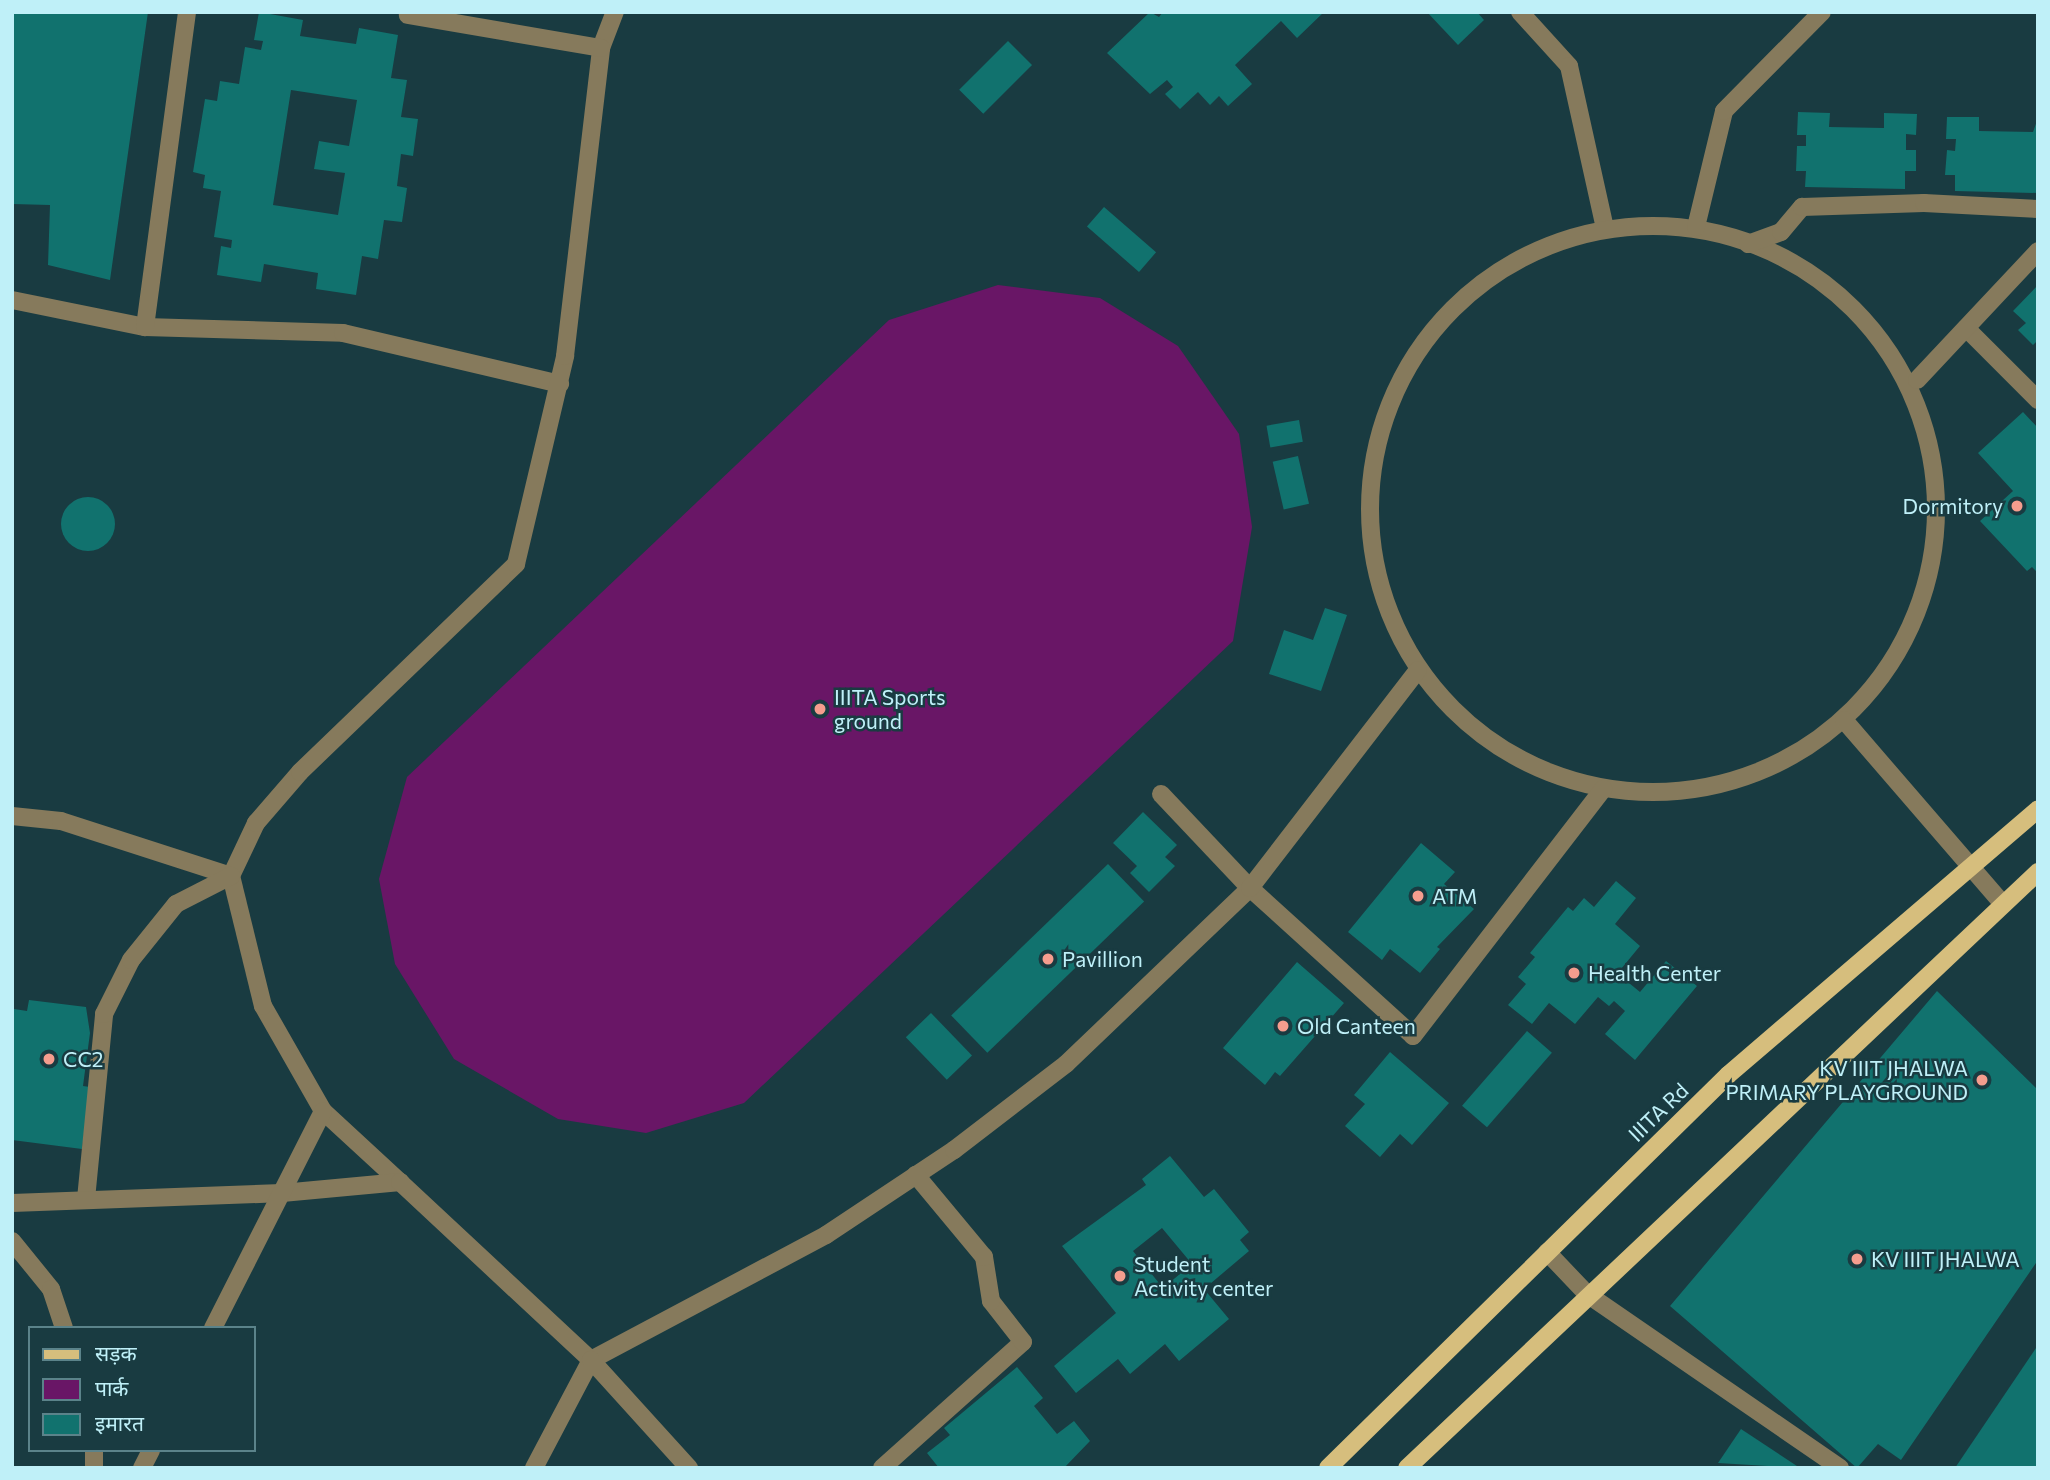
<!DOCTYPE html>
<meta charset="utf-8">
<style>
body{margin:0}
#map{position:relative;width:2050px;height:1480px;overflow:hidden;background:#193b41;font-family:Commissioner,"Noto Sans Devanagari",sans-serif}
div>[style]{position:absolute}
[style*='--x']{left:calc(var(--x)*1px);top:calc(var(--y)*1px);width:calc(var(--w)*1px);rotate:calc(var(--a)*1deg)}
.green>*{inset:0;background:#691666}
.building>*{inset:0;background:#11726e;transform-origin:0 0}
.round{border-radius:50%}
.minor>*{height:18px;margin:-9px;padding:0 9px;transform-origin:9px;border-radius:9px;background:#867a5c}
.minor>.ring{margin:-9px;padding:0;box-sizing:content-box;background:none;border:18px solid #867a5c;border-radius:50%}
.major>*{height:18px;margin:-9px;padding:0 9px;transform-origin:9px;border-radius:9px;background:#d6be7d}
.dots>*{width:19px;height:19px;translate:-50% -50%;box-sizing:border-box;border:4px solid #193b41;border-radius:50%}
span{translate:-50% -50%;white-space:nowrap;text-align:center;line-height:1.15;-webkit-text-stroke:5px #193b41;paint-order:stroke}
.poi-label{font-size:21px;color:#bff0f8}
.right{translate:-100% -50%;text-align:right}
.left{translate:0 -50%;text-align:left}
.street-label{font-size:21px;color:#bff0f8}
.frame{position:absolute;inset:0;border:14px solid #bff0f8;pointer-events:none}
.legend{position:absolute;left:28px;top:1326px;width:228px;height:126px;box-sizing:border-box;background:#193b41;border:2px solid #5b838a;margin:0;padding:9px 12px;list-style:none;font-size:21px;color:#bff0f8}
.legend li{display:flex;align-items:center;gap:14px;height:35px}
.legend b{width:35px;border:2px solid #5b838a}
</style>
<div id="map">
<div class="green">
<div style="clip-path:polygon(998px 285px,1100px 298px,1178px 346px,1239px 434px,1252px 527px,1233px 641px,744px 1103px,646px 1133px,558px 1119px,454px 1059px,395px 964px,379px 879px,407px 777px,889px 320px)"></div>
</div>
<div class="building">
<div style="clip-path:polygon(12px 12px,148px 12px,110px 280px,48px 265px,50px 205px,12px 204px)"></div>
<div style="clip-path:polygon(evenodd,259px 12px,303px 20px,300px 36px,356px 44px,359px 28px,398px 35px,391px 78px,407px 80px,401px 117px,418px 119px,413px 156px,401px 154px,397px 186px,407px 188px,402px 222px,384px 220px,378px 259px,362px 256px,356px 295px,316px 289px,318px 273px,264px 264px,261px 282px,217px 275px,221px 246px,231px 248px,232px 240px,214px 237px,221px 191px,203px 188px,205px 175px,193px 172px,205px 99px,217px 101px,220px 81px,239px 84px,245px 47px,261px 50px,263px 41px,254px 40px,259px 12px,291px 90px,357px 100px,349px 146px,319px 141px,314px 169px,345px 173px,338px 215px,273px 205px,291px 90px)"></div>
<div style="clip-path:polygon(1150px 12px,1159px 17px,1163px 12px,1324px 12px,1297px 38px,1281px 21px,1235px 65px,1252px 84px,1228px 106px,1219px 96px,1210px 105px,1198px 92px,1180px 109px,1165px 94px,1173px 87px,1167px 80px,1150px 94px,1107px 53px)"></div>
<div style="clip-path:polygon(1427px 12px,1477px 12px,1484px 20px,1458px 45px)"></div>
<div style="left:1008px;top:41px;width:34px;height:69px;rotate:45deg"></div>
<div style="clip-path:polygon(1798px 112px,1830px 113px,1829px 127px,1884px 128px,1884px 113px,1917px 114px,1916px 135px,1906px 134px,1906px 150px,1916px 150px,1916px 171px,1905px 171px,1905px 189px,1805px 187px,1806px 171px,1796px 171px,1797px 146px,1806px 146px,1806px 135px,1797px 135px)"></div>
<div style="clip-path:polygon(1947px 117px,1979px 117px,1979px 131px,2033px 132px,2038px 118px,2038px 193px,1955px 191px,1955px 175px,1945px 175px,1947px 150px,1955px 151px,1956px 139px,1946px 139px)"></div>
<div style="left:1104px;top:207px;width:69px;height:26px;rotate:41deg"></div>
<div style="clip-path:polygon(2038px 285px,2038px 340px,2033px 345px,2018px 330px,2026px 323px,2013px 311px)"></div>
<div style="clip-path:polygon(2023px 412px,2038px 428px,2038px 573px,2032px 567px,2027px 571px,1980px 521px,2013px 491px,1978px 453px)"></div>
<div style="left:1299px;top:420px;width:22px;height:33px;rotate:80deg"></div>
<div style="left:1298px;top:456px;width:49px;height:26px;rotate:77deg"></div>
<div class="round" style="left:61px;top:497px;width:54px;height:54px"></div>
<div style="clip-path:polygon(1325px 608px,1347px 615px,1321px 691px,1269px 674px,1284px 630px,1313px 640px)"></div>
<div style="clip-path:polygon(1143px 812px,1177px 845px,1165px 857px,1175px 866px,1149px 892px,1130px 873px,1137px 866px,1113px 843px)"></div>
<div style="clip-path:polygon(1421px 843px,1455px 872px,1444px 884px,1474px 909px,1437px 947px,1440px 949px,1420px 973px,1390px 949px,1382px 960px,1348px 932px)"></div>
<div style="left:1108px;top:864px;width:52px;height:218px;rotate:46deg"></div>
<div style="clip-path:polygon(1616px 881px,1636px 898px,1615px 924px,1640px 946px,1621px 969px,1633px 978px,1629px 983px,1640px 992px,1666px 961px,1697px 986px,1635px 1060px,1605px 1034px,1625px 1011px,1614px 1001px,1609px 1006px,1598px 997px,1575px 1024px,1549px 1003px,1532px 1024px,1508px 1005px,1526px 984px,1518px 977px,1535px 957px,1530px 953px,1568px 907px,1573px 911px,1584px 898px,1594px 907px)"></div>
<div style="clip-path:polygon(1297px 962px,1344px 1003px,1280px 1076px,1275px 1072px,1265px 1085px,1223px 1048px)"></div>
<div style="clip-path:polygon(1937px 991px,2038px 1090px,2038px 1260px,1901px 1460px,1878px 1444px,1857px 1468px,1670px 1306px)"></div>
<div style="clip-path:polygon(29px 1000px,86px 1007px,90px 1033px,83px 1086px,90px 1087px,82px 1149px,12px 1140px,12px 1024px,14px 1009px,27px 1011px)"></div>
<div style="left:931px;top:1013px;width:59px;height:35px;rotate:46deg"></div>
<div style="left:1527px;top:1031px;width:33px;height:99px;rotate:41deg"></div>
<div style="clip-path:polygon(1390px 1052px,1449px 1103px,1412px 1145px,1400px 1134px,1380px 1157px,1345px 1126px,1365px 1104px,1354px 1095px)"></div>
<div style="clip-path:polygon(evenodd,1170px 1156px,1204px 1197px,1214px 1189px,1249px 1232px,1240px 1240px,1249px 1251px,1204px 1289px,1229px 1319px,1179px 1361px,1165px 1344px,1130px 1374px,1118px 1359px,1076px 1393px,1054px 1366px,1116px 1313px,1062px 1246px,1146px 1185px,1142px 1179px,1170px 1156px,1162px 1228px,1192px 1264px,1163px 1288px,1133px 1251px,1162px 1228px)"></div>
<div style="clip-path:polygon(2038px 1345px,2038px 1468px,1955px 1468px)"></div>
<div style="clip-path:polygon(1017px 1367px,1043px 1398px,1034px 1406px,1057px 1434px,1074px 1421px,1090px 1441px,1064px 1468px,939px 1468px,927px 1453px,950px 1435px,944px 1428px)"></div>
<div style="clip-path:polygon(1741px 1429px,1800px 1468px,1718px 1463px)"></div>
</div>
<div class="minor">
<div style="--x:1520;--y:12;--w:73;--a:47.8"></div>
<div style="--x:1569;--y:66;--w:166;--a:77.5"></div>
<div style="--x:601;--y:48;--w:39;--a:-69"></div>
<div class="ring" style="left:1370px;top:226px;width:548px;height:548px"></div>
<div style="--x:1696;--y:227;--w:119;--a:-76.4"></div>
<div style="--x:1724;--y:111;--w:139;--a:-45.3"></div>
<div style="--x:1748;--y:244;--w:35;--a:-20"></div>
<div style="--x:1781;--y:232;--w:33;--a:-50"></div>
<div style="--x:1802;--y:207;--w:122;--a:-1.9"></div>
<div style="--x:1924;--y:203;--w:114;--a:3"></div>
<div style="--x:12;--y:300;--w:136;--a:11.5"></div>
<div style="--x:145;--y:327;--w:198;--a:1.7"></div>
<div style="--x:343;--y:333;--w:223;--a:13.2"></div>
<div style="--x:145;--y:327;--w:318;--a:-82.4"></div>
<div style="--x:1966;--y:328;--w:102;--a:45"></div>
<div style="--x:1917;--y:380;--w:177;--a:-46.8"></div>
<div style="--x:1844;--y:720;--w:242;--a:49.2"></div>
<div style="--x:1161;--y:794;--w:129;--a:46.6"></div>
<div style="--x:1250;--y:888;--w:220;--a:42.2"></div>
<div style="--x:1413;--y:1036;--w:312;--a:-52.4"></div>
<div style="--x:12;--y:816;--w:49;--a:5.8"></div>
<div style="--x:61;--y:821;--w:179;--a:17.9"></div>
<div style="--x:400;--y:1182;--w:105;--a:-137.3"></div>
<div style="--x:323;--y:1111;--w:121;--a:-119.7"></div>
<div style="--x:263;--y:1006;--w:134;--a:-103.8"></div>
<div style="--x:231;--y:876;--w:59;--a:-64.7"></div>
<div style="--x:256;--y:823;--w:67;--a:-49.2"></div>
<div style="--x:300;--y:772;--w:300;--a:-43.9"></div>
<div style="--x:516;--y:564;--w:214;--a:-76.7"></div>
<div style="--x:565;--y:356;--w:310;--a:-83.3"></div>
<div style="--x:601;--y:48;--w:196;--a:-170.3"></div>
<div style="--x:86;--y:1199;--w:186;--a:-84.4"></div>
<div style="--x:104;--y:1014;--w:60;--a:-63.4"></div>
<div style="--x:131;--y:960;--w:72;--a:-51.2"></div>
<div style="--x:176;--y:904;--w:62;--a:-27"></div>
<div style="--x:12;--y:1203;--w:270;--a:-2.1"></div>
<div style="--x:282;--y:1193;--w:119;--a:-5.3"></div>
<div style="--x:400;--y:1182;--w:261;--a:43"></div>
<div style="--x:591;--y:1360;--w:266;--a:-28"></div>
<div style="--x:826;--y:1235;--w:154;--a:-33.6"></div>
<div style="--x:954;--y:1150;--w:141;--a:-37.5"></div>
<div style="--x:1066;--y:1064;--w:255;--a:-43.7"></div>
<div style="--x:1250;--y:888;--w:275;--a:-52.4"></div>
<div style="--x:12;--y:1241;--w:62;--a:50.9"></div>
<div style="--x:51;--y:1289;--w:41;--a:71.6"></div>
<div style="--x:1547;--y:1252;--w:58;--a:46.4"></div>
<div style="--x:1587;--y:1294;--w:307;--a:34.5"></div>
<div style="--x:213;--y:1328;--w:243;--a:-63.1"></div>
<div style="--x:94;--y:1468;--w:18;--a:-90"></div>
<div style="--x:142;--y:1468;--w:20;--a:-63"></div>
<div style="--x:534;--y:1468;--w:122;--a:-62.2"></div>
<div style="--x:591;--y:1360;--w:146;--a:47.8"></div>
<div style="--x:882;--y:1468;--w:189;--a:-41.8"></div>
<div style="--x:1023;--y:1342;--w:52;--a:-128"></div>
<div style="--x:991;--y:1301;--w:45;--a:-99"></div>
<div style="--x:984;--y:1257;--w:107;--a:-129.7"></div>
</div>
<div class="major">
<div style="--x:1328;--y:1468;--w:561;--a:-44.49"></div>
<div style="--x:1728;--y:1075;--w:408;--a:-40.6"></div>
<div style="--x:1407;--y:1468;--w:868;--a:-43.37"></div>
</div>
<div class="dots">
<div style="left:2017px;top:506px;background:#f59d8e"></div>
<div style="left:820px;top:709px;background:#f59d8e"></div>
<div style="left:1418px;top:896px;background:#f59d8e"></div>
<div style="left:1048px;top:959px;background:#f59d8e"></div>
<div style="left:1574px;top:973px;background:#f59d8e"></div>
<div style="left:1283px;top:1026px;background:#f59d8e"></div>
<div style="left:49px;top:1059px;background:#f59d8e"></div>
<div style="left:1982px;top:1080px;background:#f59d8e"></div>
<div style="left:1857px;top:1259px;background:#f59d8e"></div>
<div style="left:1120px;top:1276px;background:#f59d8e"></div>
</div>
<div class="poi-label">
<span class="right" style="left:2003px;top:506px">Dormitory</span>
<span class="left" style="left:834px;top:709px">IIITA Sports<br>ground</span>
<span class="left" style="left:1432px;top:896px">ATM</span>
<span class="left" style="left:1062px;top:959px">Pavillion</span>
<span class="left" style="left:1588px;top:973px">Health Center</span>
<span class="left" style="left:1297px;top:1026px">Old Canteen</span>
<span class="left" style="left:63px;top:1059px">CC2</span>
<span class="right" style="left:1968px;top:1080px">KV IIIT JHALWA<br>PRIMARY PLAYGROUND</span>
<span class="left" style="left:1871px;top:1259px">KV IIIT JHALWA</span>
<span class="left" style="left:1134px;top:1276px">Student<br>Activity center</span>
</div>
<div class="street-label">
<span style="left:1658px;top:1112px;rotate:-44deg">IIITA Rd</span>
</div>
<div class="frame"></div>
<ul class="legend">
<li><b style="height:9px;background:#d6be7d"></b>सड़क</li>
<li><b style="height:19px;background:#691666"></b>पार्क</li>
<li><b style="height:19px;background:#11726e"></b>इमारत</li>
</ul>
</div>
